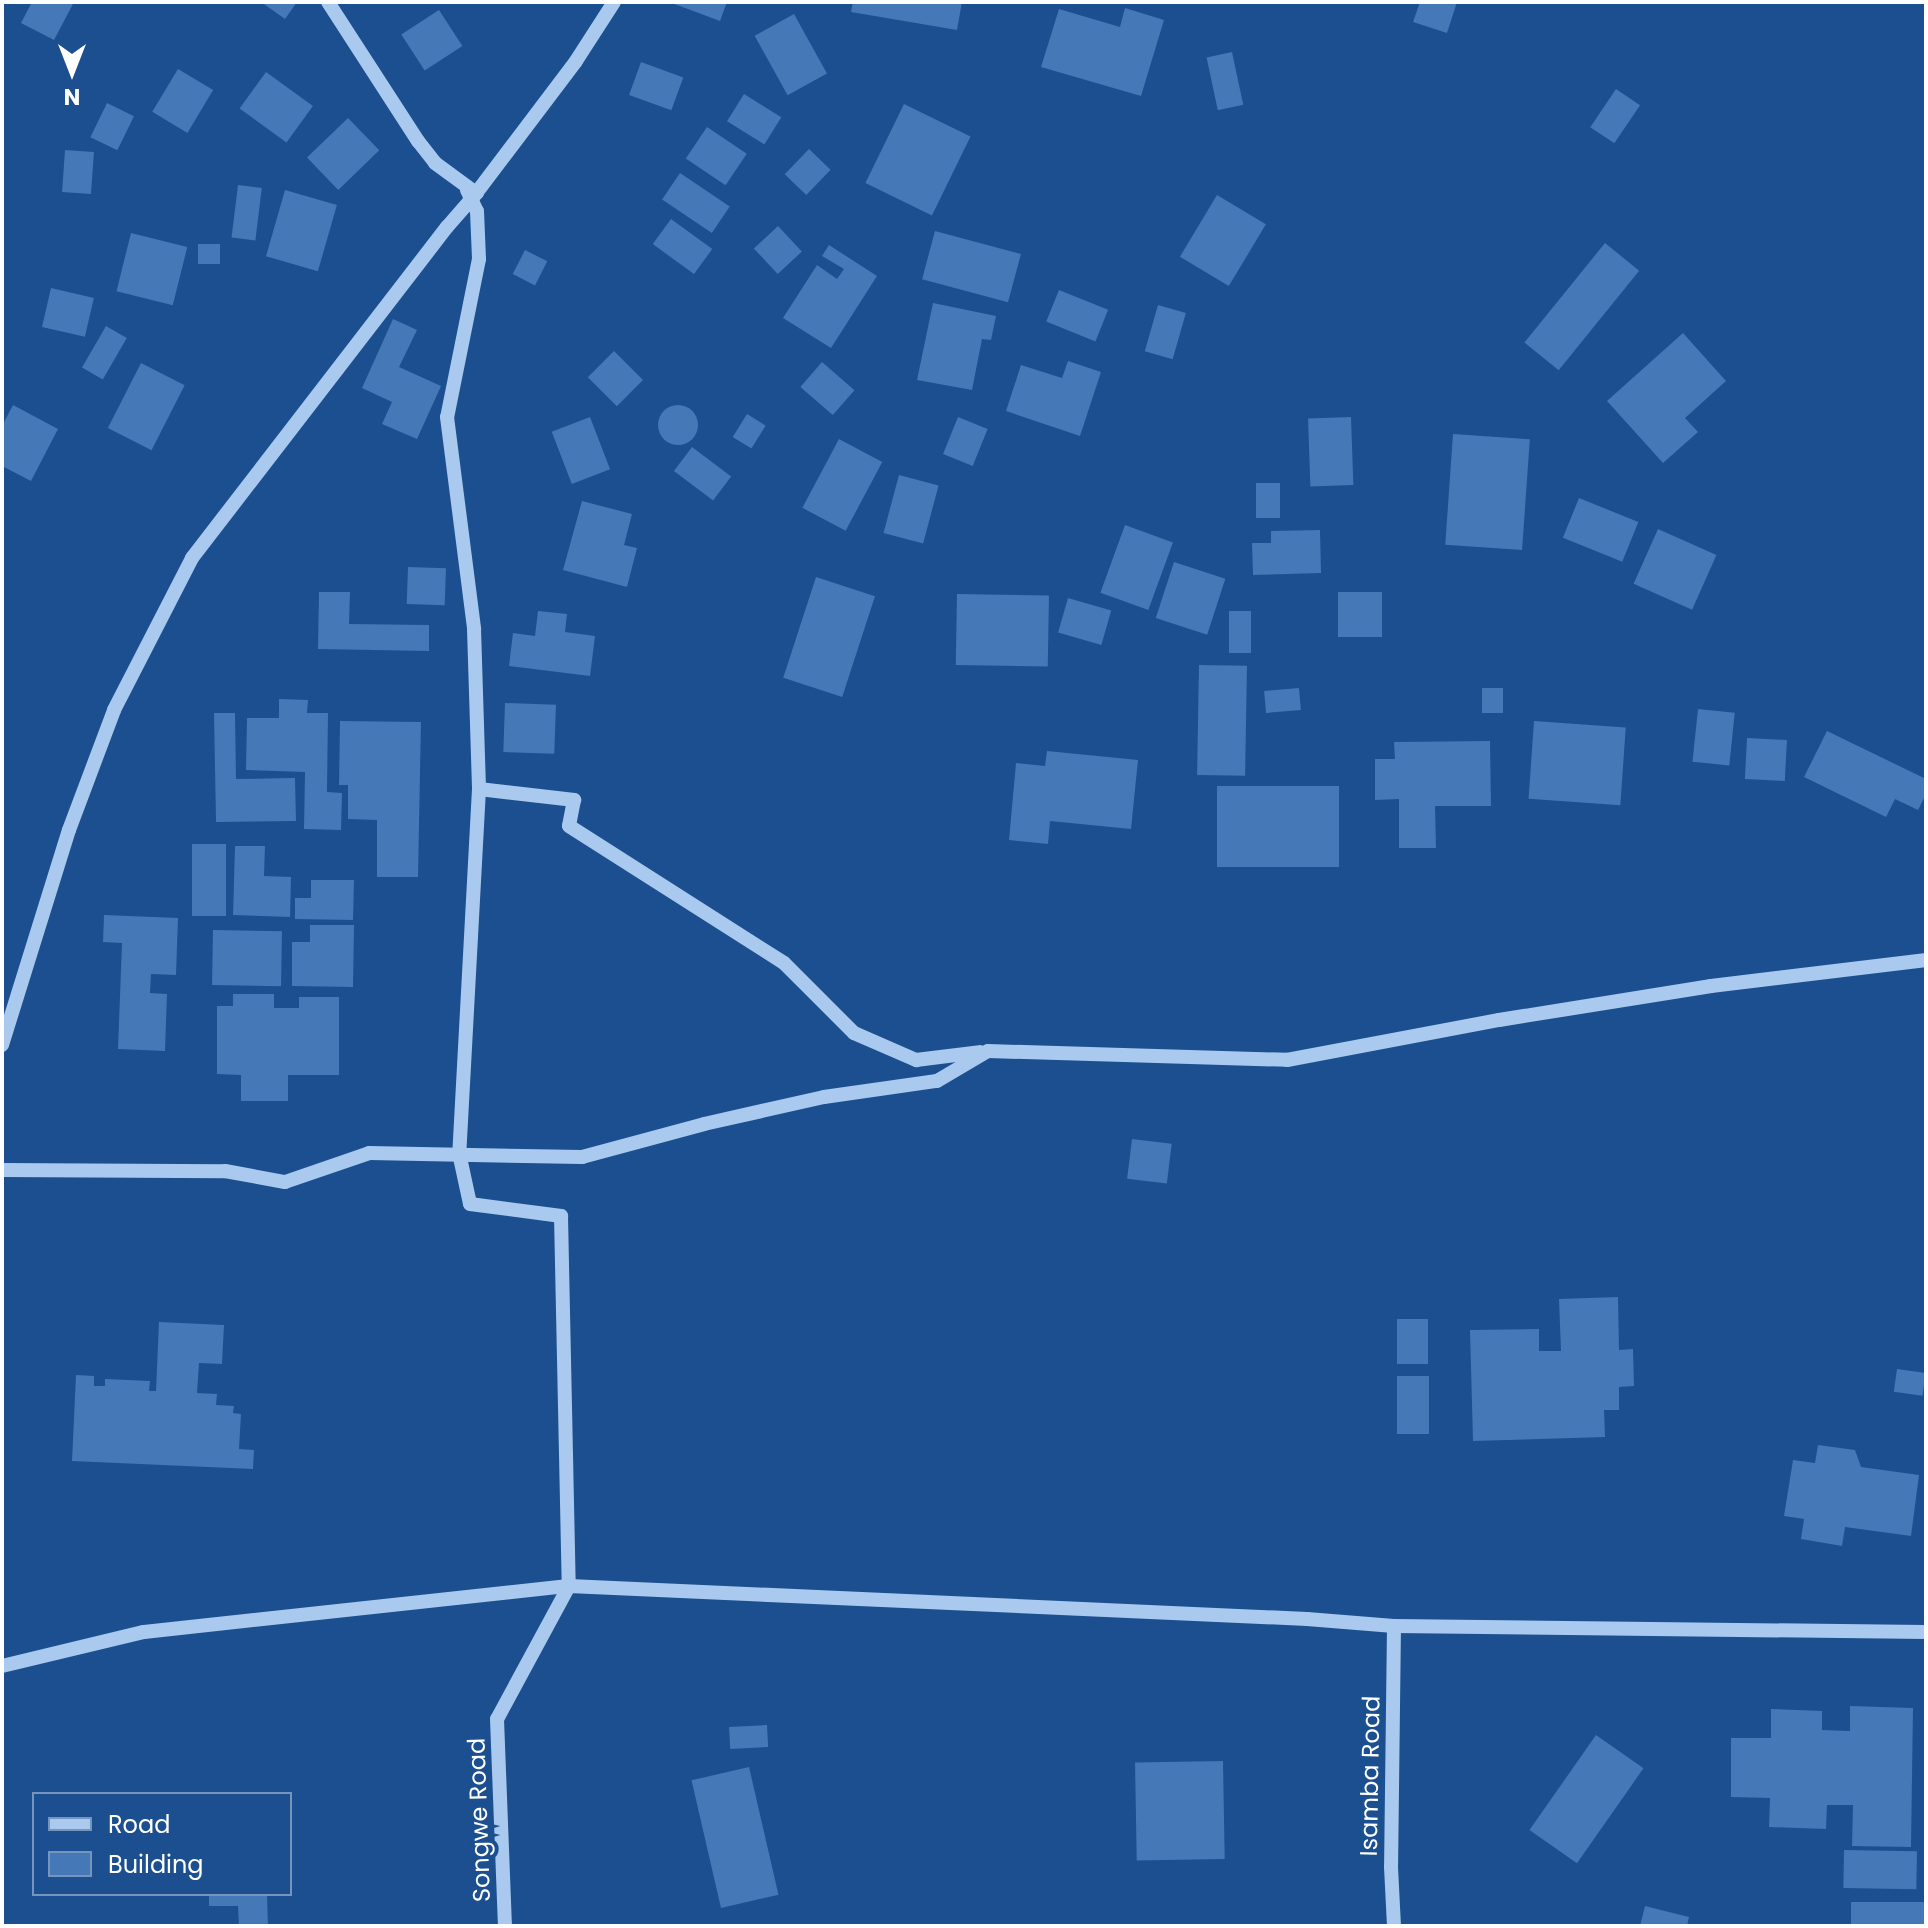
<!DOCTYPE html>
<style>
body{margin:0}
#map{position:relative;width:1928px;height:1928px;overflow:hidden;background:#1b4f8f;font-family:Poppins,sans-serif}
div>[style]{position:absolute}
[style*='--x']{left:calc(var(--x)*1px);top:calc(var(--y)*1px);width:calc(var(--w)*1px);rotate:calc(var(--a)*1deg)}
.building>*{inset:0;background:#4478b7;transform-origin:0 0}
.round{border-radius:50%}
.minor>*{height:14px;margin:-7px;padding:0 7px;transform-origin:7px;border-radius:7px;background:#a9c9ee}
.minor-bridge>*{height:14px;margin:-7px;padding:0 7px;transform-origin:7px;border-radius:7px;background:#a9c9ee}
span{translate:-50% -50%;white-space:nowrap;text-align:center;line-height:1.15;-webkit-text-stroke:8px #1b4f8f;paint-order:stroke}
.street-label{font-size:24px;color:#fff}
.frame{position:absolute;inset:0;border:4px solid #fff;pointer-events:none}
.legend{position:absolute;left:32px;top:1792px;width:260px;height:104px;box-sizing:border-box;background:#1b4f8f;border:2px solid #7695bc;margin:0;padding:10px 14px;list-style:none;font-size:24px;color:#fff}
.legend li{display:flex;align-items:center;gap:16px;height:40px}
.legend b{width:40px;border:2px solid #7695bc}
.north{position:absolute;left:32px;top:32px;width:80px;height:80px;-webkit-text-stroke:6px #1b4f8f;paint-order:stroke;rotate:180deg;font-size:22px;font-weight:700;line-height:32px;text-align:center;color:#fff}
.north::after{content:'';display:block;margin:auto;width:28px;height:36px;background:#fff;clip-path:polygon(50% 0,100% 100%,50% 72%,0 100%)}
</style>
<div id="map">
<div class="building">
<div style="clip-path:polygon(32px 2px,74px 2px,54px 40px,21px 23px)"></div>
<div style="clip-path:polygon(261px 2px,297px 2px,285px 19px)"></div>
<div style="clip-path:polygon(669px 2px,727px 2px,720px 21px)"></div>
<div style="clip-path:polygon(853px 2px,962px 2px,957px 30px,851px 12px)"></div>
<div style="clip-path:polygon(1420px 2px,1457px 2px,1447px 33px,1413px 22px)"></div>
<div style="clip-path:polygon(1125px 8px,1164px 20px,1141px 96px,1041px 67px,1059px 9px,1120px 27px)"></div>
<div style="left:439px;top:10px;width:43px;height:45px;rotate:57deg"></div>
<div style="left:794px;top:14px;width:68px;height:45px;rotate:61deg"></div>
<div style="left:1232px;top:52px;width:54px;height:26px;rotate:78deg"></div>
<div style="left:641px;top:62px;width:45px;height:35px;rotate:20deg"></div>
<div style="left:178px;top:69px;width:41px;height:50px;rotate:31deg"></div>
<div style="left:266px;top:72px;width:58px;height:45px;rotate:36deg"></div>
<div style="left:1616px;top:89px;width:29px;height:46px;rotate:34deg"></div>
<div style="left:744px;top:94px;width:44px;height:32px;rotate:32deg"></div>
<div style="left:107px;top:103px;width:30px;height:38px;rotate:26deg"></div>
<div style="left:904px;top:104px;width:74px;height:88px;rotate:26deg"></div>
<div style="left:348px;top:118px;width:45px;height:57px;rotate:46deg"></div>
<div style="left:707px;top:127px;width:48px;height:38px;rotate:34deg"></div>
<div style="left:809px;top:149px;width:30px;height:35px;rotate:44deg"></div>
<div style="left:65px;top:150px;width:29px;height:42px;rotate:4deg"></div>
<div style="left:680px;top:173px;width:60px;height:32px;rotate:34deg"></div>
<div style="left:238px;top:185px;width:24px;height:53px;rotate:7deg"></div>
<div style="left:285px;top:190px;width:54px;height:69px;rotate:16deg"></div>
<div style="left:1217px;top:195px;width:57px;height:72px;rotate:31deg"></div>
<div style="left:671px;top:219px;width:51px;height:31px;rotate:36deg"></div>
<div style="left:778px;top:226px;width:35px;height:33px;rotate:47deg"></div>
<div style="left:935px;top:231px;width:89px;height:50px;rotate:15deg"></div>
<div style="left:131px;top:233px;width:58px;height:60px;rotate:14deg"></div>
<div style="left:1605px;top:243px;width:44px;height:128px;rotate:39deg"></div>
<div style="left:198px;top:244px;width:22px;height:20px"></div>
<div style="clip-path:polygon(829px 245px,877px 276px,831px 348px,783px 318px,817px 265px,837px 279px,844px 269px,822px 256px)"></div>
<div style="left:525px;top:250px;width:25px;height:27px;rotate:27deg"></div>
<div style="left:51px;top:288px;width:44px;height:40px;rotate:13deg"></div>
<div style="left:1059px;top:290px;width:53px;height:34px;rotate:22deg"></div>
<div style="clip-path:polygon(933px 303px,996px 316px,991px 340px,982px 339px,972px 390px,917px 380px)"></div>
<div style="left:1158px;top:305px;width:29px;height:48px;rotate:16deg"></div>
<div style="clip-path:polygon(393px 319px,417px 330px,399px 367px,441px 386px,417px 439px,382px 424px,392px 402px,362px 388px)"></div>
<div style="left:106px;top:326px;width:24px;height:48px;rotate:30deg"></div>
<div style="clip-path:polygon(1683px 333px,1726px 381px,1685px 418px,1698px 432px,1663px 463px,1607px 401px)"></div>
<div style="left:614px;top:351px;width:41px;height:37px;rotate:45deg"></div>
<div style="clip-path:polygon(1068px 361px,1101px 372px,1080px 436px,1006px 411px,1021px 365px,1062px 378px)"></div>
<div style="left:822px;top:362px;width:43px;height:33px;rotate:41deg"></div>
<div style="left:141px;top:363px;width:49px;height:73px;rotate:27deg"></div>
<div style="clip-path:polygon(13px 405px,58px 429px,31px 481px,2px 466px,2px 426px)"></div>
<div class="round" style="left:658px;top:405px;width:40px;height:40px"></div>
<div style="left:747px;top:414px;width:22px;height:27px;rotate:32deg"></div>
<div style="left:590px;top:417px;width:56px;height:41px;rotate:69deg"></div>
<div style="left:958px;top:417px;width:32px;height:40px;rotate:22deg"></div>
<div style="left:1351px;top:417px;width:68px;height:43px;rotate:88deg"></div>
<div style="left:1453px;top:434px;width:77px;height:111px;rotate:4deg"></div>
<div style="left:839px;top:439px;width:49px;height:78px;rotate:28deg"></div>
<div style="left:692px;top:447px;width:49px;height:30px;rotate:37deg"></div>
<div style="left:899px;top:475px;width:41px;height:60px;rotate:15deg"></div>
<div style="left:1256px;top:483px;width:24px;height:35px"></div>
<div style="left:1579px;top:498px;width:64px;height:43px;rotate:22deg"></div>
<div style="clip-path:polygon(582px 501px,632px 514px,624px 545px,637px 548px,627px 587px,563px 570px)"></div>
<div style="left:1125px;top:525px;width:51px;height:72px;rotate:20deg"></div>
<div style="left:1658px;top:529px;width:64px;height:60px;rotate:24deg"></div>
<div style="clip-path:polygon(1320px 530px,1321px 573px,1253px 575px,1252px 543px,1271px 543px,1271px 531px)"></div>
<div style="left:1174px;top:562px;width:54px;height:59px;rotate:18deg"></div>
<div style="left:408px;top:567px;width:38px;height:37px;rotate:2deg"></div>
<div style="left:816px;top:577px;width:62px;height:106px;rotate:18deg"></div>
<div style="clip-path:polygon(319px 592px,350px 592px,349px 624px,429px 625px,429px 651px,318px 649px)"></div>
<div style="left:1338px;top:592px;width:44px;height:45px"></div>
<div style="left:957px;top:594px;width:92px;height:71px;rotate:1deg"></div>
<div style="left:1068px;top:598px;width:45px;height:36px;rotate:16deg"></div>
<div style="clip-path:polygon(538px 611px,567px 614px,565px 632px,595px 636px,590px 676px,509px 666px,513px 633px,535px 636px)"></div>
<div style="left:1251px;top:611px;width:42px;height:22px;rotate:90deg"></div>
<div style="left:1199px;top:665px;width:48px;height:110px;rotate:1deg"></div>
<div style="left:1299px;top:688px;width:22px;height:35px;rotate:85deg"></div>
<div style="left:1482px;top:688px;width:21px;height:25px"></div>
<div style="clip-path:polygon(279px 699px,308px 700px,307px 713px,328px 713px,327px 792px,342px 793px,341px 830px,304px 829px,305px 772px,246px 770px,247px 718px,279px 718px)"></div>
<div style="left:505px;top:703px;width:51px;height:49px;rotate:2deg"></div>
<div style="left:1698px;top:709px;width:37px;height:53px;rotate:6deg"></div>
<div style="clip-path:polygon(214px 713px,235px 713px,236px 779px,295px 778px,296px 821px,216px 822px)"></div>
<div style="clip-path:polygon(340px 721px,421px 722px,418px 877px,377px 877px,377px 820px,348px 819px,348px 785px,339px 785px)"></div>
<div style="left:1534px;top:721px;width:92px;height:78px;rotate:4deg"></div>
<div style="clip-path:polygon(1827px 731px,1926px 779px,1926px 794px,1918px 810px,1895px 799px,1886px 817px,1804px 777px)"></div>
<div style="left:1747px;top:738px;width:40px;height:41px;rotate:3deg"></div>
<div style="clip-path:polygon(1490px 741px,1491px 806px,1435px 806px,1436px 848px,1399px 848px,1399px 799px,1375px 800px,1375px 759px,1395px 759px,1394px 742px)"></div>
<div style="clip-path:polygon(1047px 751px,1138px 760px,1131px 829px,1050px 821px,1048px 844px,1009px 840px,1016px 763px,1045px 766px)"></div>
<div style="left:1217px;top:786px;width:122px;height:81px"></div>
<div style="left:192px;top:844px;width:34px;height:72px"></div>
<div style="clip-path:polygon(235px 846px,265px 846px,264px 876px,291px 877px,290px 917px,233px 915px)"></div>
<div style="clip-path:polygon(311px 880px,354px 880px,353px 920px,295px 919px,295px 898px,311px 898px)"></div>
<div style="clip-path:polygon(104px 915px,178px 918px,176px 975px,151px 974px,150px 993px,167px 994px,165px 1051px,118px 1049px,122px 943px,103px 942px)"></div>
<div style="clip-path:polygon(310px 925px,354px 925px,353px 987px,292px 986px,292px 942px,310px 942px)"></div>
<div style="left:213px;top:930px;width:69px;height:55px;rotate:1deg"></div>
<div style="clip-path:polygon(233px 994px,274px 994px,274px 1008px,299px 1008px,299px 997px,339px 997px,339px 1075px,288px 1075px,288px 1101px,241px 1101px,241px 1075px,217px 1074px,217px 1006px,233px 1006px)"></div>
<div style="left:1132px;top:1139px;width:40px;height:40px;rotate:7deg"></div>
<div style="clip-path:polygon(1618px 1297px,1619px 1350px,1633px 1349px,1634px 1386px,1619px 1387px,1619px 1410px,1604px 1410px,1605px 1437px,1473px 1441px,1470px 1330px,1539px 1329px,1539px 1351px,1561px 1351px,1559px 1299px)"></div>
<div style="left:1397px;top:1319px;width:31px;height:45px"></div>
<div style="clip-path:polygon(159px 1322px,224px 1325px,222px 1364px,199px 1363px,197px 1393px,217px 1394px,216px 1405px,234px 1406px,233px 1413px,241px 1414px,239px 1449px,254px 1450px,253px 1469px,72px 1461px,76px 1375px,94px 1376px,94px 1386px,105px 1386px,105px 1379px,150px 1381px,149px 1391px,156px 1391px)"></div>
<div style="left:1897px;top:1369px;width:29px;height:23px;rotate:8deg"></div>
<div style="left:1397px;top:1376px;width:32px;height:58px"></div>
<div style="clip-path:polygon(1818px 1445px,1855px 1450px,1861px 1467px,1919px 1475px,1911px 1536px,1845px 1527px,1842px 1546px,1801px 1539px,1804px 1519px,1784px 1516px,1793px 1460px,1815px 1463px)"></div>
<div style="clip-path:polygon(1850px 1706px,1913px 1708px,1911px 1847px,1852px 1846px,1853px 1805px,1827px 1805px,1826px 1829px,1769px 1827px,1770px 1798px,1731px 1797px,1731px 1738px,1771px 1738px,1771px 1709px,1822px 1711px,1822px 1730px,1850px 1731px)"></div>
<div style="left:767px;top:1725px;width:22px;height:38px;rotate:87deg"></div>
<div style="left:1596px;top:1735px;width:58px;height:116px;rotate:35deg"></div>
<div style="left:1223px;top:1761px;width:98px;height:88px;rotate:89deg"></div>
<div style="left:749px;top:1767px;width:131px;height:59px;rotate:77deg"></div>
<div style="left:1844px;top:1850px;width:73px;height:38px;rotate:1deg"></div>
<div style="clip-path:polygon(209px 1894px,267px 1894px,268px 1926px,239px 1926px,238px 1906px,209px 1906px)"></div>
<div style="left:1926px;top:1902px;width:24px;height:75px;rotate:90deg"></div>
<div style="clip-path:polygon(1645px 1906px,1689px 1917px,1687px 1926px,1640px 1926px)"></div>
</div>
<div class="minor">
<div style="--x:328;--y:2;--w:166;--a:57.1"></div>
<div style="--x:418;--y:141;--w:28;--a:52"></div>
<div style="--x:435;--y:163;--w:51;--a:36.2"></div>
<div style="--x:477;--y:193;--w:10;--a:-163"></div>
<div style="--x:467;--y:190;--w:23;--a:65"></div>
<div style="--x:477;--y:211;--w:48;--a:87.6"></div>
<div style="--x:479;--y:259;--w:161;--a:101.4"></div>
<div style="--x:447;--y:417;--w:214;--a:82.7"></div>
<div style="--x:474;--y:629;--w:160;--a:88.2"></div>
<div style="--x:479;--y:789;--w:365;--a:93.1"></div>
<div style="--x:459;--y:1153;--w:52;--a:77.8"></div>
<div style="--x:470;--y:1204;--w:92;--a:7.5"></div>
<div style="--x:561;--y:1216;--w:370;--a:88.8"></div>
<div style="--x:569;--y:1586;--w:151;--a:118.4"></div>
<div style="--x:497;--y:1719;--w:207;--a:87.8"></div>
<div style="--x:474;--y:196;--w:169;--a:-52.9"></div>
<div style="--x:576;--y:61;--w:70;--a:-57.2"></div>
<div style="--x:479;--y:789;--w:96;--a:6.6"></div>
<div style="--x:574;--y:800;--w:26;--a:101"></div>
<div style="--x:569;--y:826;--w:255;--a:32.5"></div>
<div style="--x:784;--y:963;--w:99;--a:45"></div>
<div style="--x:854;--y:1033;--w:68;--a:23.5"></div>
<div style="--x:916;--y:1060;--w:64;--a:-7.1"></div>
<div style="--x:2;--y:1045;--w:225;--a:-72.7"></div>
<div style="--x:69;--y:830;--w:128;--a:-69.4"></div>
<div style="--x:114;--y:710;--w:171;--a:-62.8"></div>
<div style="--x:192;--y:558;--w:418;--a:-52.4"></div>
<div style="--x:2;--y:1170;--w:223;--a:0.3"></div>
<div style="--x:225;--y:1171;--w:61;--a:10.4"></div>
<div style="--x:285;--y:1182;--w:89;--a:-19"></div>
<div style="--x:369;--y:1153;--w:213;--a:1.1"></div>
<div style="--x:582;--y:1157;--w:126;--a:-15.1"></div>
<div style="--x:704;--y:1124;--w:123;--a:-12.7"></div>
<div style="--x:824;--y:1097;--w:114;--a:-8.1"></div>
<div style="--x:937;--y:1081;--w:59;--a:-30.5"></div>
<div style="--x:988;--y:1051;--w:299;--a:1.7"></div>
<div style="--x:1287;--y:1060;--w:216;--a:-10.7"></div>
<div style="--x:1499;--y:1020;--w:215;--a:-9.1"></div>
<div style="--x:1711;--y:986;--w:217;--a:-6.9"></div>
<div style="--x:1394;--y:1626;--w:241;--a:90.7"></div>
<div style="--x:1391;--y:1867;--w:59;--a:87.1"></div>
<div style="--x:2;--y:1666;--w:146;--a:-13.5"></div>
<div style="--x:144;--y:1632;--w:427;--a:-6.2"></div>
<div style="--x:569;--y:1586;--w:739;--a:2.56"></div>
<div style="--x:1307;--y:1619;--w:87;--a:4.6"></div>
<div style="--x:1394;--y:1626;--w:532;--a:0.65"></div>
</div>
<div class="minor-bridge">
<div style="--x:447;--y:227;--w:41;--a:-48.9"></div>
</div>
<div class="street-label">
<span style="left:1370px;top:1776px;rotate:-89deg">Isamba Road</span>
<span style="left:479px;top:1820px;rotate:-92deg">Songwe Road</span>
</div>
<div class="frame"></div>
<ul class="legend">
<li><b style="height:10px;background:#a9c9ee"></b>Road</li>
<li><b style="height:22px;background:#4478b7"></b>Building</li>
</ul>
<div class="north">N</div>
</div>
